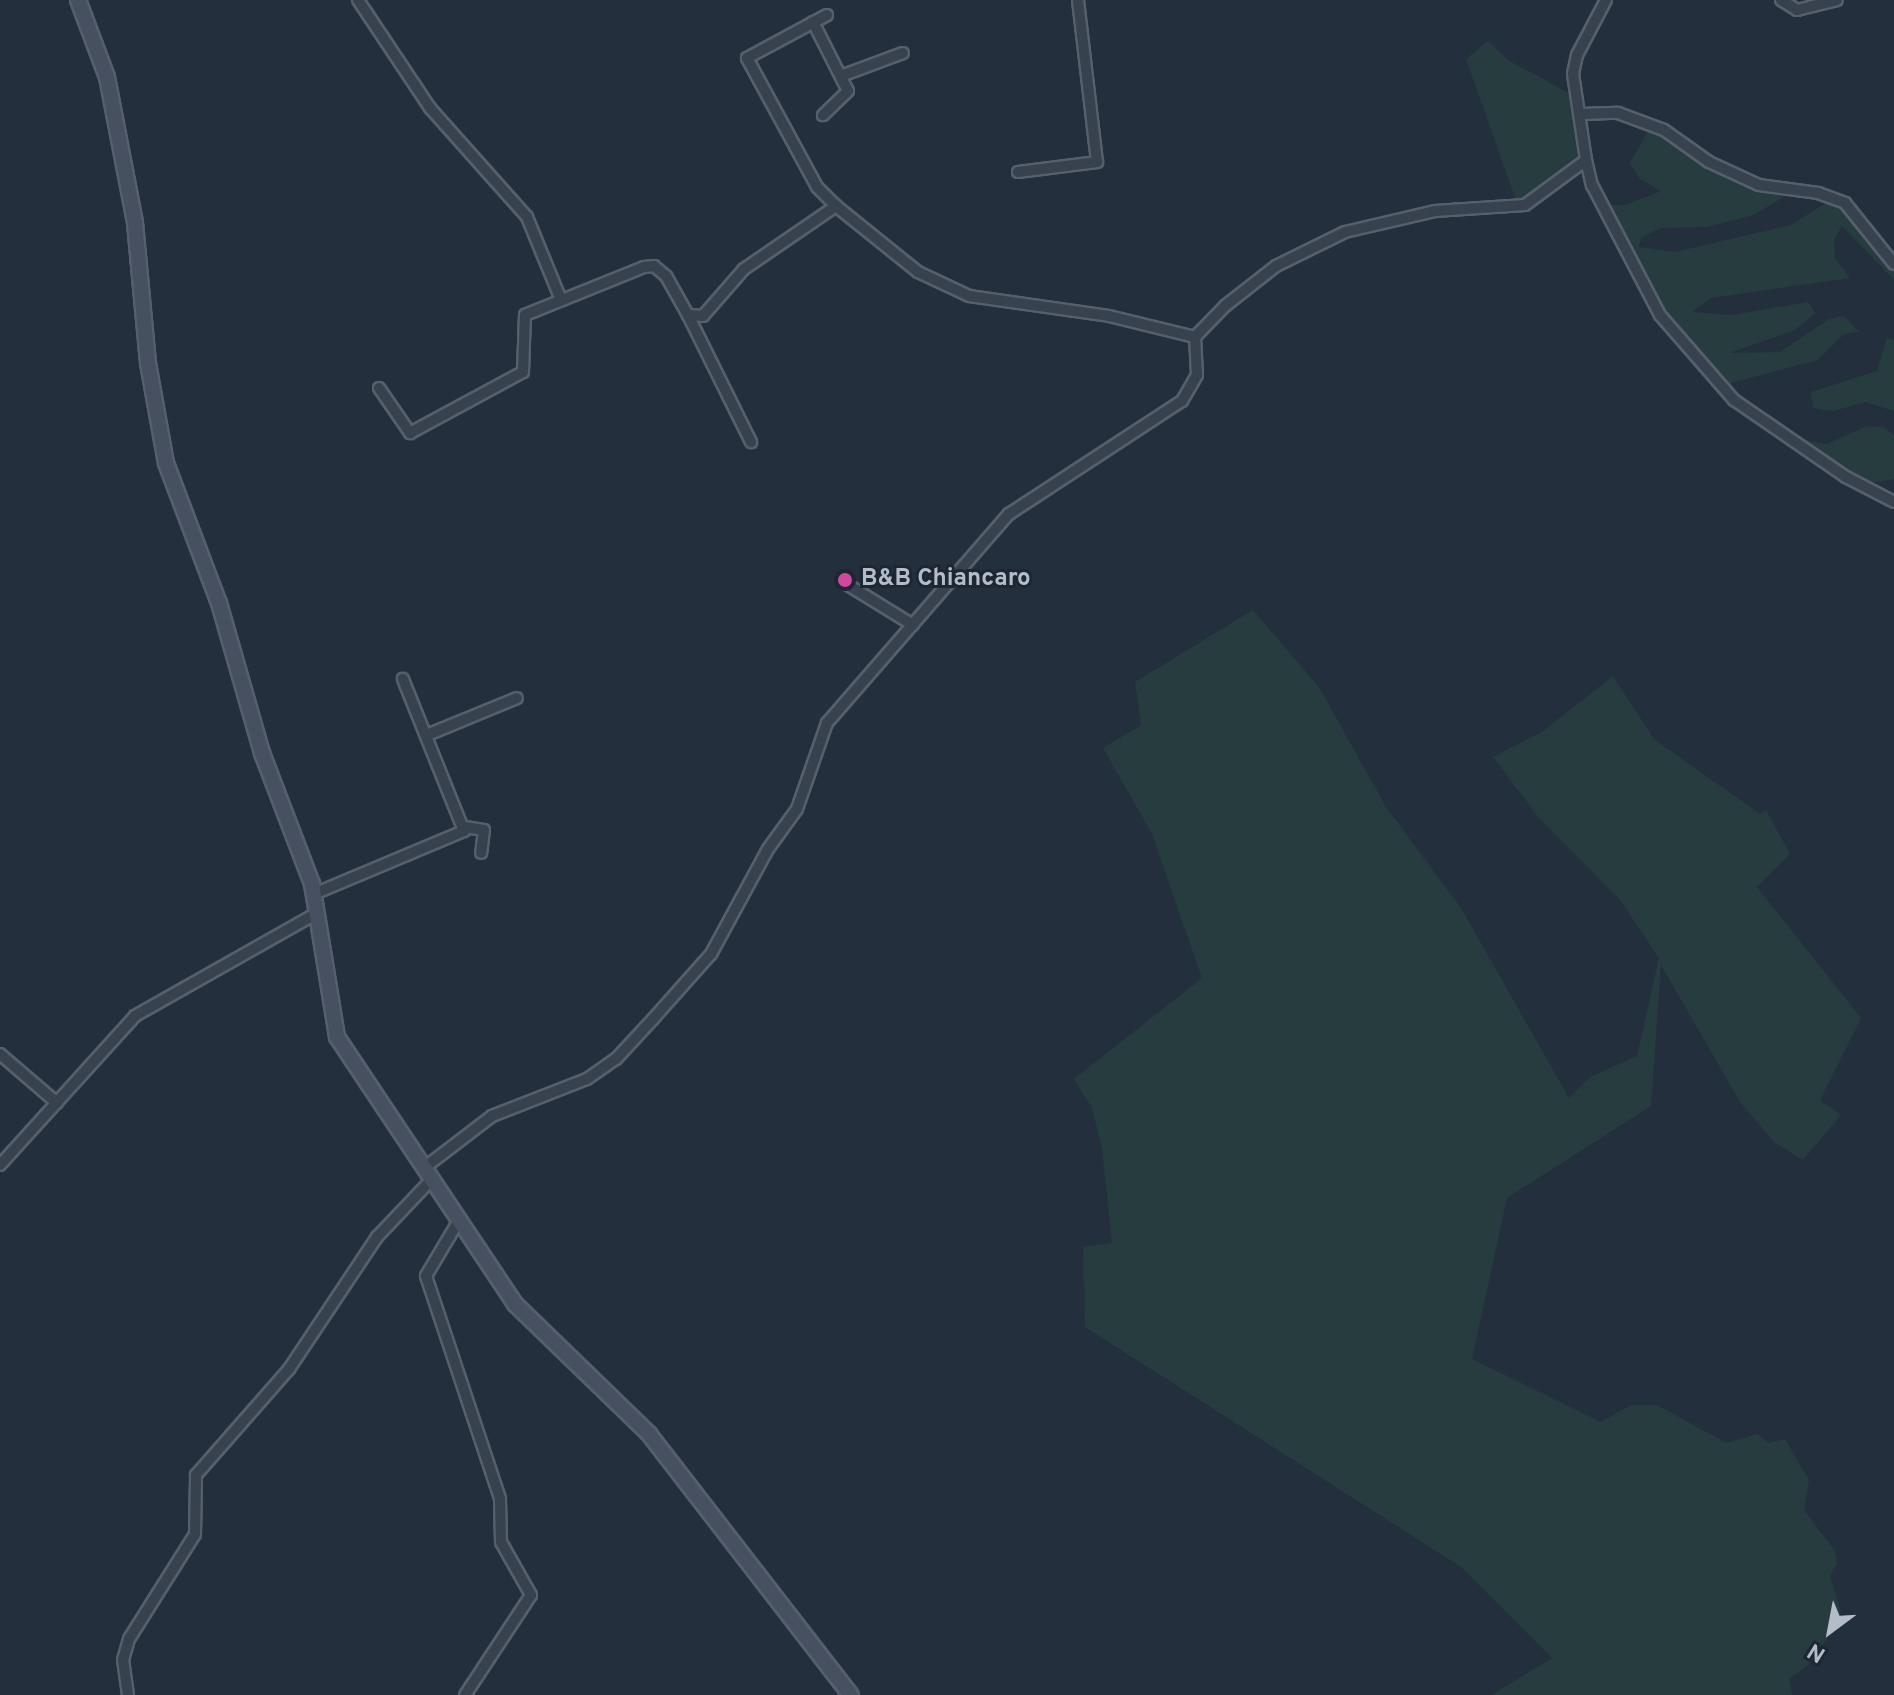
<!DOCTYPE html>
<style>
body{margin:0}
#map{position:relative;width:1894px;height:1695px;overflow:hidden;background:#242f3e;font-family:Overpass,sans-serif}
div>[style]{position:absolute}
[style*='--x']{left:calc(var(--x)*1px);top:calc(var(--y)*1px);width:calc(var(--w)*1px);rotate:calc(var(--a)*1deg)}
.green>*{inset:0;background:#263c3f}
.roads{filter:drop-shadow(2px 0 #565f6c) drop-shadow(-2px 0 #565f6c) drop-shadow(0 2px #565f6c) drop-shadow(0 -2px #565f6c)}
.street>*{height:10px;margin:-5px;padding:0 5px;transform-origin:5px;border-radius:5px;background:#38414e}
.secondary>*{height:14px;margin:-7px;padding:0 7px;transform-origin:7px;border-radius:7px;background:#465061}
.dots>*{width:22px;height:22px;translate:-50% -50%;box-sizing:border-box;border:4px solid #1d2633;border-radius:50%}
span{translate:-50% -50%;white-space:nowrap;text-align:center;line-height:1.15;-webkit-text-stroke:6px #1d2633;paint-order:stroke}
.poi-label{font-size:24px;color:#b4bcc9;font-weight:700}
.left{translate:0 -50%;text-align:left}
.north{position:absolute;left:1790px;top:1591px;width:80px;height:80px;-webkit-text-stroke:6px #1d2633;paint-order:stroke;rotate:212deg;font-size:22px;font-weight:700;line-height:32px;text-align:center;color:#b4bcc9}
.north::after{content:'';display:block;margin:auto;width:28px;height:36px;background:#b4bcc9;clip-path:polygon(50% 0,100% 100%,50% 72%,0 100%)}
</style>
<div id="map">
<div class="green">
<div style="clip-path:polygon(1488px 41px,1508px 60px,1570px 94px,1583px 154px,1552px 185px,1518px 206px,1466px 59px)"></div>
<div style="clip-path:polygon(1651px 126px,1745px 179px,1795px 190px,1754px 215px,1707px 227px,1660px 228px,1641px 238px,1639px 247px,1675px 252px,1791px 225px,1834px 198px,1894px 265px,1894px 280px,1842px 226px,1834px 240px,1835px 258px,1850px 278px,1711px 298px,1692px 312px,1732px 315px,1808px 302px,1815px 313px,1795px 330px,1729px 353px,1780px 352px,1829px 319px,1844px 316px,1859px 332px,1844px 334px,1818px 360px,1723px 385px,1672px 325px,1606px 205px,1626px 205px,1661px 191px,1639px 178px,1630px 163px)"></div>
<div style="clip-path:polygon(1887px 338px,1894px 340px,1894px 411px,1866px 402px,1833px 411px,1813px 408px,1811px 392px,1877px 371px)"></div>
<div style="clip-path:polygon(1867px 426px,1884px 427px,1894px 436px,1894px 479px,1865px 484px,1792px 438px,1827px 444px)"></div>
<div style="clip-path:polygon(1253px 610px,1319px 687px,1386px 807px,1461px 908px,1569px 1098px,1590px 1077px,1637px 1056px,1659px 958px,1620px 900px,1539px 818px,1493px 757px,1542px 732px,1613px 676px,1654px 739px,1760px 814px,1766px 810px,1790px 854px,1757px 887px,1861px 1018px,1820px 1100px,1841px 1115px,1803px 1160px,1774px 1142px,1740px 1102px,1661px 965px,1651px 1106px,1507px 1198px,1472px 1359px,1601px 1422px,1631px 1405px,1657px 1405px,1726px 1443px,1758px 1434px,1768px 1443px,1785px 1439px,1809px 1480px,1804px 1510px,1835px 1551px,1837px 1564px,1830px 1576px,1841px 1612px,1816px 1659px,1789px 1679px,1792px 1695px,1492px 1695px,1552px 1658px,1461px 1567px,1085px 1327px,1083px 1247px,1112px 1243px,1102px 1148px,1092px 1108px,1074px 1079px,1202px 978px,1152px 834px,1103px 748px,1141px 725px,1135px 682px)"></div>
</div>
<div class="roads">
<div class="street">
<div style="--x:358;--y:0;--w:130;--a:56.3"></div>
<div style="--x:430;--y:108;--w:146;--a:48.3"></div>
<div style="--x:527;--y:217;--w:90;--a:67.7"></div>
<div style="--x:1606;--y:0;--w:62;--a:117.8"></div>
<div style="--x:1577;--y:55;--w:19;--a:102"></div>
<div style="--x:1573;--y:74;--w:87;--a:81.4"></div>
<div style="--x:1586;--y:160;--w:26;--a:77"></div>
<div style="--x:1592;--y:185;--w:147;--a:62.4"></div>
<div style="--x:1660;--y:315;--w:113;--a:49"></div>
<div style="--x:1734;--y:400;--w:136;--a:34.5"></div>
<div style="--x:1846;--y:477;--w:54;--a:27.5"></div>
<div style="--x:1781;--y:0;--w:19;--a:32"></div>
<div style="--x:1797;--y:10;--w:41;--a:-14"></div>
<div style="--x:827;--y:15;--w:91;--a:151.7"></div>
<div style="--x:747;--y:58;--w:147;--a:61.5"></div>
<div style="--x:817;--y:187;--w:27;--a:45"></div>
<div style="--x:836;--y:206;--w:105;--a:38.8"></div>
<div style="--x:918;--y:272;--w:56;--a:25.2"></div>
<div style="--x:969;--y:296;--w:141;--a:8.1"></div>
<div style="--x:1109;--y:316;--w:89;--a:13.7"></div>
<div style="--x:813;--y:22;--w:77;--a:63.1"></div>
<div style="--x:848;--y:91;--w:35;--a:136"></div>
<div style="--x:841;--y:76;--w:66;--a:-20.4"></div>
<div style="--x:1580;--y:114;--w:38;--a:-2"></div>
<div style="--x:1618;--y:113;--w:49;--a:20.3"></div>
<div style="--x:1664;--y:130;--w:55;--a:35.4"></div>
<div style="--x:1709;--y:162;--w:55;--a:24.7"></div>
<div style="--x:1759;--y:185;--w:60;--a:7.7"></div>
<div style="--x:1818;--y:193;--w:29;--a:20"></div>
<div style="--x:1845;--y:203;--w:78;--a:51.2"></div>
<div style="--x:1018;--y:172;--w:80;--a:-7.2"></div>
<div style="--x:1097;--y:162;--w:163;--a:-96.7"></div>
<div style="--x:688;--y:315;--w:142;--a:63.6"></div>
<div style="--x:379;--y:388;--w:55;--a:55.4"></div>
<div style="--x:410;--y:433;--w:128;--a:-28.4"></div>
<div style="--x:523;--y:372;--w:57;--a:-88"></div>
<div style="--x:525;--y:315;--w:128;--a:-22"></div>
<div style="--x:644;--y:267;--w:10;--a:-6"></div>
<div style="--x:654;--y:266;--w:16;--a:40"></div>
<div style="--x:666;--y:276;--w:45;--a:60.6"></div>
<div style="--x:688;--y:315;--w:15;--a:4"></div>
<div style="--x:703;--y:316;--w:62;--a:-48.9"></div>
<div style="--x:744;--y:269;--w:112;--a:-34.4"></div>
<div style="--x:848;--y:585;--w:76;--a:31.6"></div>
<div style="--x:427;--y:735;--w:97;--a:-22.3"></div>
<div style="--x:465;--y:827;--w:19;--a:9"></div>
<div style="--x:484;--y:830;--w:23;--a:97"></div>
<div style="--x:314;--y:894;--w:163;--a:-22.8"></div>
<div style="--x:464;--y:831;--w:164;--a:-111.9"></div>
<div style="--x:0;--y:1054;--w:75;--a:40.7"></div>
<div style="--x:0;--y:1165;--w:201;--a:-47.8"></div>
<div style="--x:135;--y:1016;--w:209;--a:-29.5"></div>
<div style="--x:424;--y:1168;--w:86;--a:-37.4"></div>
<div style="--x:492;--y:1116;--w:102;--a:-21.3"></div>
<div style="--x:587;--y:1079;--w:35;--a:-35"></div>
<div style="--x:616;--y:1059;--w:54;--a:-47.2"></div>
<div style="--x:653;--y:1019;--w:87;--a:-48.3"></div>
<div style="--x:711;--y:954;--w:119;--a:-61.5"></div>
<div style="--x:768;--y:849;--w:49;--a:-54.1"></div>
<div style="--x:797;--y:809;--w:91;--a:-70.8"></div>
<div style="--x:827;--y:723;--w:277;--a:-49"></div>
<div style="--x:1009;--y:514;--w:207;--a:-33.2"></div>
<div style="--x:1182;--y:401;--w:30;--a:-60"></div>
<div style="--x:1197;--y:375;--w:38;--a:-93"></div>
<div style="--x:1195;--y:337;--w:43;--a:-45.9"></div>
<div style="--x:1225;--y:306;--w:65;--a:-38.1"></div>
<div style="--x:1276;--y:266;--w:77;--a:-26.2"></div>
<div style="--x:1345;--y:232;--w:92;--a:-13.1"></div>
<div style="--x:1435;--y:211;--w:90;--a:-3.8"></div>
<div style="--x:1525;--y:205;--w:76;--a:-36.4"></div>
<div style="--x:458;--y:1222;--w:63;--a:120.7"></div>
<div style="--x:426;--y:1276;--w:235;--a:71.6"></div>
<div style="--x:500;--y:1499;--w:43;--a:88.7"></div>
<div style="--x:501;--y:1542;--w:61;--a:60.5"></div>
<div style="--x:531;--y:1595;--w:120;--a:123.4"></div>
<div style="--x:128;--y:1695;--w:35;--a:-98"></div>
<div style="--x:123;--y:1660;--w:22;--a:-74"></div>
<div style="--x:129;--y:1639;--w:124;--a:-57.8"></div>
<div style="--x:195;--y:1534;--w:59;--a:-89"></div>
<div style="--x:196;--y:1475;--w:141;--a:-48.7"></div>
<div style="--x:289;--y:1369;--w:159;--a:-56.3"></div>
<div style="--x:377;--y:1237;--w:79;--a:-46.5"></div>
</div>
<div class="secondary">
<div style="--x:78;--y:0;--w:82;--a:69.4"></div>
<div style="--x:107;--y:77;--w:149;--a:79.1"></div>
<div style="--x:135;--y:223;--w:141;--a:84.7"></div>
<div style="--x:148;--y:363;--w:102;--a:79.8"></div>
<div style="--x:166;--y:463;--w:150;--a:69.3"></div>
<div style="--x:219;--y:603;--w:156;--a:74"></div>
<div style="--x:262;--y:753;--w:140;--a:69.1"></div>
<div style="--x:312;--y:884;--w:155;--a:80.7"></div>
<div style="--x:337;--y:1037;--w:321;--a:56.3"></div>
<div style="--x:515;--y:1304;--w:187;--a:44.1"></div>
<div style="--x:649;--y:1434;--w:330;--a:52.3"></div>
</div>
</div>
<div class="dots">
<div style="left:845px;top:580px;background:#d1479c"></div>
</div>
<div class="poi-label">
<span class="left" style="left:861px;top:580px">B&amp;B Chiancaro</span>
</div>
<div class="north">N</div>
</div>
